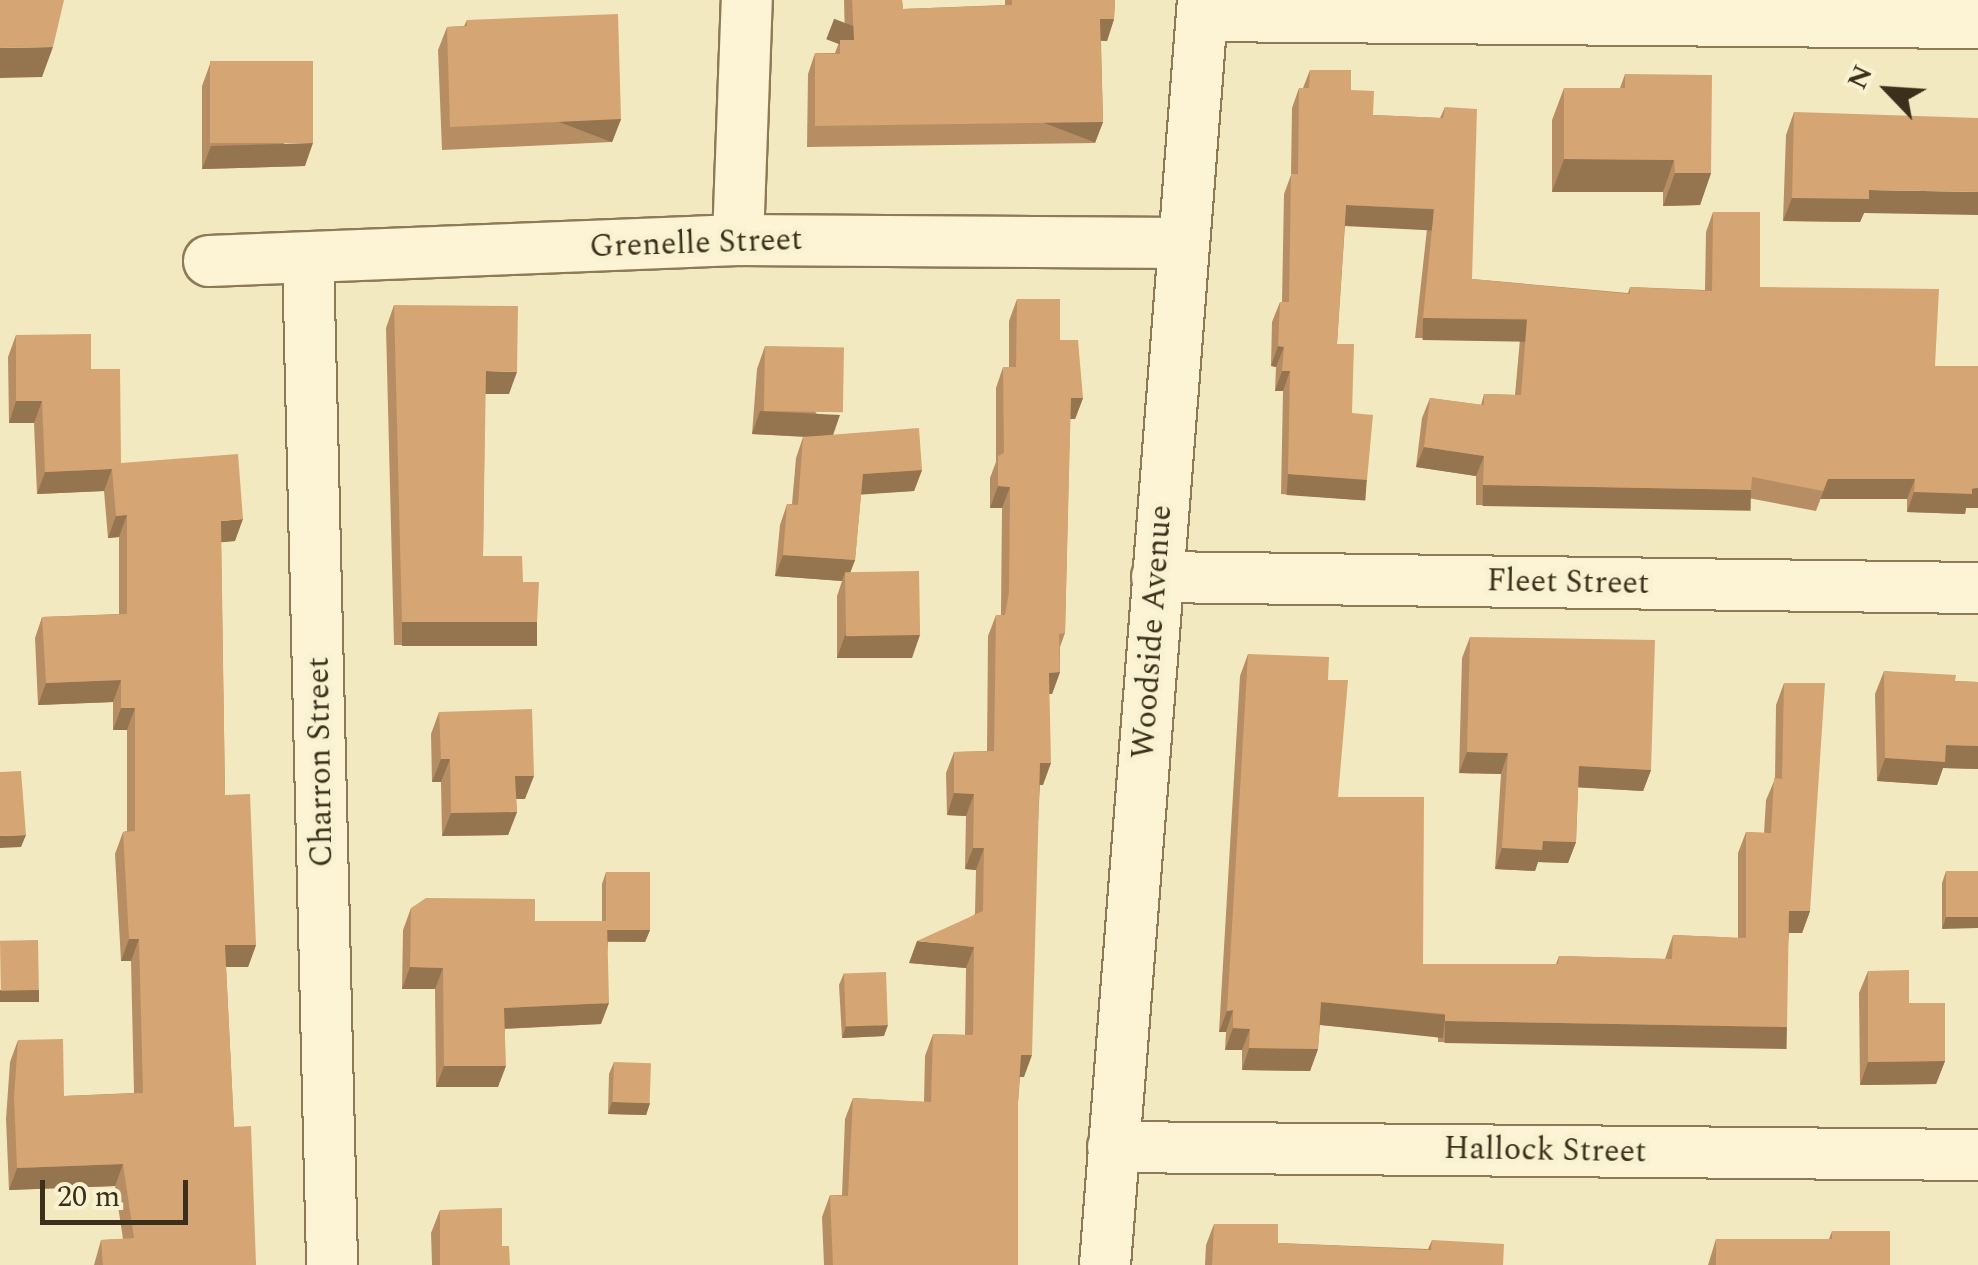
<!DOCTYPE html>
<style>
body{margin:0}
#map{position:relative;width:1978px;height:1265px;overflow:hidden;background:#f2e9c1;font-family:Spectral,serif}
div>[style]{position:absolute}
[style*='--x']{left:calc(var(--x)*1px);top:calc(var(--y)*1px);width:calc(var(--w)*1px);rotate:calc(var(--a)*1deg)}
.roads{filter:drop-shadow(2px 0 #8e7a56) drop-shadow(-2px 0 #8e7a56) drop-shadow(0 2px #8e7a56) drop-shadow(0 -2px #8e7a56)}
.minor>*{height:50px;margin:-25px;padding:0 25px;transform-origin:25px;border-radius:25px;background:#fcf4d5}
.wall>*{inset:0;background:#b78e63}
.shaded-wall>*{inset:0;background:#957450;transform-origin:0 0}
.building>*{inset:0;background:#d5a573;transform-origin:0 0}
span{translate:-50% -50%;white-space:nowrap;text-align:center;line-height:1.15;-webkit-text-stroke:10px #f9f2d1;paint-order:stroke}
.street-label{font-size:32px;color:#3c2f1c}
.north{position:absolute;left:1838px;top:40px;width:100px;height:100px;-webkit-text-stroke:8px #f9f2d1;paint-order:stroke;rotate:295deg;font-size:28px;font-weight:700;line-height:40px;text-align:center;color:#3c2f1c}
.north::after{content:'';display:block;margin:auto;width:35px;height:45px;background:#3c2f1c;clip-path:polygon(50% 0,100% 100%,50% 72%,0 100%)}
.scale{position:absolute;left:40px;top:1180px;width:148px;height:45px;box-sizing:border-box;border:5px solid #3c2f1c;border-top:0;padding-left:12px;font-size:30px;line-height:35px;white-space:nowrap;color:#3c2f1c;-webkit-text-stroke:8px #f9f2d1;paint-order:stroke}
</style>
<div id="map">
<div class="roads">
<div class="minor">
<div style="--x:1202;--y:16;--w:776;--a:0.52"></div>
<div style="--x:738;--y:240;--w:240;--a:-87.9"></div>
<div style="--x:308;--y:258;--w:1007;--a:88.63"></div>
<div style="--x:209;--y:261;--w:529;--a:-2.27"></div>
<div style="--x:738;--y:240;--w:445;--a:0.4"></div>
<div style="--x:1157;--y:577;--w:821;--a:0.77"></div>
<div style="--x:1113;--y:1147;--w:865;--a:0.53"></div>
<div style="--x:1105;--y:1265;--w:1269;--a:-85.57"></div>
</div>
</div>
<div class="wall">
<div style="clip-path:polygon(844px 0,902px 0,903px 9px,1005px 5px,1005px 0,1115px 0,1114px 19px,1107px 41px,1101px 41px,1103px 122px,1095px 143px,807px 147px,808px 74px,815px 53px,835px 53px,840px 40px,845px 40px)"></div>
<div style="clip-path:polygon(467px 20px,621px 119px,612px 142px,442px 150px,438px 50px,447px 27px,464px 26px)"></div>
<div style="clip-path:polygon(210px 64px,305px 166px,202px 169px,202px 86px)"></div>
<div style="clip-path:polygon(1310px 70px,1351px 90px,1373px 115px,1440px 118px,1445px 107px,1472px 279px,1628px 293px,1630px 287px,1705px 290px,1706px 232px,1713px 212px,1760px 287px,1935px 366px,1966px 508px,1965px 514px,1907px 512px,1907px 499px,1820px 499px,1816px 511px,1748px 498px,1744px 510px,1476px 505px,1476px 476px,1416px 467px,1422px 418px,1430px 398px,1481px 405px,1484px 394px,1515px 395px,1520px 339px,1415px 338px,1427px 229px,1345px 225px,1337px 344px,1367px 480px,1360px 500px,1281px 494px,1283px 391px,1275px 391px,1276px 367px,1271px 366px,1272px 322px,1280px 302px,1282px 302px,1284px 194px,1291px 175px,1292px 108px,1299px 88px,1303px 88px)"></div>
<div style="clip-path:polygon(1625px 74px,1711px 173px,1700px 205px,1663px 206px,1663px 192px,1552px 192px,1552px 120px,1564px 88px,1620px 88px)"></div>
<div style="clip-path:polygon(1794px 112px,1864px 213px,1860px 222px,1783px 221px,1786px 135px)"></div>
<div style="clip-path:polygon(1017px 299px,1060px 340px,1083px 398px,1075px 419px,1070px 419px,1065px 633px,1060px 647px,1060px 672px,1052px 694px,1049px 694px,1043px 785px,1040px 785px,1024px 1077px,1020px 1077px,1018px 1103px,1018px 1265px,824px 1265px,822px 1217px,830px 1195px,842px 1195px,845px 1119px,853px 1098px,924px 1102px,925px 1056px,933px 1034px,965px 1035px,966px 968px,909px 963px,975px 914px,976px 870px,965px 869px,966px 816px,947px 815px,946px 773px,954px 752px,987px 751px,988px 636px,996px 615px,1001px 615px,1001px 613px,1002px 508px,990px 508px,990px 478px,996px 462px,996px 388px,1003px 367px,1009px 367px,1009px 321px)"></div>
<div style="clip-path:polygon(394px 305px,509px 394px,485px 394px,483px 556px,523px 582px,537px 622px,528px 645px,394px 645px,386px 328px)"></div>
<div style="clip-path:polygon(16px 335px,91px 369px,121px 463px,235px 541px,221px 542px,225px 795px,256px 945px,248px 967px,226px 967px,234px 1127px,256px 1265px,94px 1265px,101px 1240px,123px 1239px,115px 1186px,9px 1190px,6px 1119px,10px 1062px,18px 1040px,64px 1096px,134px 1093px,131px 961px,121px 961px,115px 854px,123px 832px,127px 831px,127px 730px,113px 730px,113px 702px,38px 705px,35px 638px,42px 617px,119px 614px,119px 537px,108px 538px,104px 491px,37px 494px,34px 423px,9px 423px,8px 357px)"></div>
<div style="clip-path:polygon(765px 346px,833px 435px,922px 470px,914px 491px,861px 494px,855px 560px,850px 573px,912px 658px,837px 658px,837px 596px,842px 581px,775px 576px,780px 525px,787px 504px,792px 504px,796px 458px,803px 437px,806px 437px,752px 434px,757px 369px)"></div>
<div style="clip-path:polygon(1470px 637px,1651px 770px,1643px 791px,1578px 787px,1576px 842px,1568px 863px,1538px 862px,1535px 871px,1495px 869px,1501px 774px,1459px 773px,1462px 658px)"></div>
<div style="clip-path:polygon(1248px 654px,1328px 680px,1338px 797px,1423px 964px,1556px 964px,1559px 956px,1665px 959px,1673px 935px,1738px 938px,1738px 853px,1746px 832px,1764px 833px,1766px 800px,1775px 779px,1776px 705px,1784px 683px,1810px 911px,1802px 933px,1789px 933px,1779px 1048px,1438px 1042px,1438px 1036px,1320px 1025px,1318px 1049px,1310px 1071px,1242px 1070px,1242px 1050px,1225px 1050px,1226px 1032px,1219px 1032px,1240px 676px)"></div>
<div style="clip-path:polygon(1884px 671px,1955px 681px,1978px 682px,1978px 769px,1943px 768px,1937px 785px,1877px 781px,1875px 694px)"></div>
<div style="clip-path:polygon(439px 712px,525px 799px,516px 799px,517px 812px,508px 835px,442px 836px,441px 782px,432px 782px,431px 734px)"></div>
<div style="clip-path:polygon(1946px 871px,1978px 871px,1942px 929px,1942px 883px)"></div>
<div style="clip-path:polygon(606px 872px,650px 930px,645px 942px,608px 942px,601px 1024px,505px 1029px,498px 1087px,436px 1087px,435px 989px,402px 989px,403px 930px,411px 908px,535px 921px,602px 921px,602px 884px)"></div>
<div style="clip-path:polygon(1868px 971px,1909px 1003px,1945px 1061px,1936px 1084px,1860px 1085px,1859px 993px)"></div>
<div style="clip-path:polygon(844px 973px,884px 1036px,842px 1038px,839px 985px)"></div>
<div style="clip-path:polygon(614px 1062px,650px 1103px,646px 1115px,608px 1114px,609px 1074px)"></div>
<div style="clip-path:polygon(440px 1210px,502px 1246px,510px 1265px,432px 1265px,431px 1233px)"></div>
<div style="clip-path:polygon(1214px 1224px,1278px 1243px,1428px 1249px,1432px 1240px,1503px 1265px,1205px 1265px,1206px 1245px)"></div>
<div style="clip-path:polygon(1832px 1231px,1890px 1265px,1708px 1265px,1716px 1239px,1829px 1239px)"></div>
</div>
<div class="shaded-wall">
<div style="clip-path:polygon(1100px 19px,1114px 19px,1107px 41px,1093px 40px)"></div>
<div style="clip-path:polygon(53px 47px,42px 77px,0 78px,0 48px)"></div>
<div style="left:621px;top:119px;width:25px;height:171px;rotate:111deg"></div>
<div style="left:1103px;top:122px;width:22px;height:288px;rotate:111deg"></div>
<div style="clip-path:polygon(313px 143px,305px 166px,202px 169px,211px 146px)"></div>
<div style="clip-path:polygon(1564px 159px,1674px 160px,1663px 192px,1552px 192px)"></div>
<div style="clip-path:polygon(1675px 173px,1711px 173px,1700px 205px,1663px 206px)"></div>
<div style="clip-path:polygon(1869px 190px,1978px 192px,1978px 215px,1864px 213px,1860px 222px,1783px 221px,1792px 198px)"></div>
<div style="left:1346px;top:205px;width:88px;height:21px;rotate:3deg"></div>
<div style="left:1423px;top:318px;width:104px;height:22px;rotate:1deg"></div>
<div style="clip-path:polygon(1278px 346px,1284px 347px,1276px 367px,1271px 366px)"></div>
<div style="clip-path:polygon(486px 371px,517px 372px,509px 394px,477px 394px)"></div>
<div style="clip-path:polygon(1282px 371px,1290px 371px,1283px 391px,1275px 391px)"></div>
<div style="clip-path:polygon(1071px 398px,1083px 398px,1075px 419px,1063px 419px)"></div>
<div style="clip-path:polygon(16px 401px,42px 401px,34px 423px,9px 423px)"></div>
<div style="clip-path:polygon(760px 411px,840px 415px,832px 438px,752px 434px)"></div>
<div style="clip-path:polygon(1424px 447px,1484px 456px,1476px 476px,1416px 467px)"></div>
<div style="clip-path:polygon(112px 469px,104px 491px,37px 494px,45px 472px)"></div>
<div style="clip-path:polygon(922px 470px,914px 491px,855px 495px,863px 474px)"></div>
<div style="left:1288px;top:474px;width:79px;height:21px;rotate:4deg"></div>
<div style="clip-path:polygon(1828px 479px,1915px 479px,1907px 499px,1820px 499px,1816px 511px)"></div>
<div style="left:1483px;top:485px;width:268px;height:21px;rotate:1deg"></div>
<div style="clip-path:polygon(998px 486px,1010px 487px,1002px 508px,990px 508px)"></div>
<div style="clip-path:polygon(1978px 488px,1978px 508px,1966px 508px,1965px 514px,1907px 512px,1914px 492px)"></div>
<div style="clip-path:polygon(127px 515px,119px 537px,108px 538px,116px 516px)"></div>
<div style="clip-path:polygon(243px 519px,235px 541px,213px 543px,221px 521px)"></div>
<div style="clip-path:polygon(783px 555px,855px 560px,847px 581px,845px 573px,842px 581px,775px 576px)"></div>
<div style="left:402px;top:622px;width:135px;height:24px"></div>
<div style="clip-path:polygon(845px 635px,920px 635px,912px 658px,837px 658px)"></div>
<div style="clip-path:polygon(1060px 672px,1052px 694px,1041px 694px,1049px 673px)"></div>
<div style="clip-path:polygon(121px 680px,113px 702px,38px 705px,46px 683px)"></div>
<div style="clip-path:polygon(121px 708px,135px 708px,127px 730px,113px 730px)"></div>
<div style="clip-path:polygon(1946px 745px,1978px 746px,1978px 769px,1943px 768px,1937px 785px,1877px 781px,1885px 758px)"></div>
<div style="clip-path:polygon(1467px 752px,1508px 753px,1501px 774px,1459px 773px)"></div>
<div style="clip-path:polygon(441px 759px,450px 759px,441px 782px,432px 782px)"></div>
<div style="clip-path:polygon(1040px 763px,1051px 763px,1043px 785px,1032px 785px)"></div>
<div style="clip-path:polygon(1579px 766px,1651px 770px,1643px 791px,1571px 787px)"></div>
<div style="clip-path:polygon(515px 776px,534px 776px,525px 799px,507px 799px)"></div>
<div style="clip-path:polygon(954px 793px,974px 794px,966px 816px,947px 815px)"></div>
<div style="clip-path:polygon(517px 812px,508px 835px,442px 836px,451px 813px)"></div>
<div style="clip-path:polygon(26px 835px,21px 847px,0 848px,0 836px)"></div>
<div style="clip-path:polygon(1543px 841px,1576px 842px,1568px 863px,1538px 862px,1535px 871px,1495px 869px,1502px 848px)"></div>
<div style="clip-path:polygon(973px 848px,984px 848px,976px 870px,965px 869px)"></div>
<div style="clip-path:polygon(1789px 911px,1810px 911px,1802px 933px,1781px 933px)"></div>
<div style="clip-path:polygon(1946px 917px,1978px 917px,1978px 928px,1942px 929px)"></div>
<div style="clip-path:polygon(606px 930px,650px 930px,645px 942px,602px 941px)"></div>
<div style="clip-path:polygon(129px 939px,139px 939px,131px 961px,121px 961px)"></div>
<div style="clip-path:polygon(917px 941px,974px 947px,966px 968px,909px 963px)"></div>
<div style="clip-path:polygon(225px 945px,256px 945px,248px 967px,217px 967px)"></div>
<div style="clip-path:polygon(410px 967px,443px 968px,435px 989px,402px 989px)"></div>
<div style="left:0;top:990px;width:39px;height:12px"></div>
<div style="left:1321px;top:1002px;width:125px;height:23px;rotate:6deg"></div>
<div style="clip-path:polygon(609px 1003px,601px 1024px,496px 1029px,504px 1008px)"></div>
<div style="clip-path:polygon(1233px 1010px,1226px 1032px,1219px 1032px,1227px 1011px)"></div>
<div style="left:1445px;top:1021px;width:342px;height:22px;rotate:1deg"></div>
<div style="clip-path:polygon(888px 1025px,884px 1036px,842px 1038px,846px 1026px)"></div>
<div style="clip-path:polygon(1233px 1028px,1250px 1029px,1242px 1050px,1225px 1050px)"></div>
<div style="clip-path:polygon(1249px 1048px,1318px 1049px,1310px 1071px,1242px 1070px)"></div>
<div style="clip-path:polygon(1021px 1055px,1032px 1055px,1024px 1077px,1013px 1077px)"></div>
<div style="clip-path:polygon(1945px 1061px,1936px 1084px,1860px 1085px,1868px 1062px)"></div>
<div style="clip-path:polygon(444px 1066px,506px 1066px,498px 1087px,436px 1087px)"></div>
<div style="clip-path:polygon(612px 1102px,650px 1103px,646px 1115px,608px 1114px)"></div>
<div style="clip-path:polygon(123px 1164px,115px 1186px,9px 1190px,17px 1168px)"></div>
</div>
<div class="building">
<div style="clip-path:polygon(0 0,64px 0,53px 47px,0 48px)"></div>
<div style="clip-path:polygon(852px 0,902px 0,903px 9px,1012px 5px,1012px 0,1115px 0,1114px 19px,1100px 19px,1103px 122px,815px 126px,815px 53px,840px 54px,840px 40px,854px 40px)"></div>
<div style="clip-path:polygon(618px 14px,621px 119px,450px 127px,447px 27px,467px 26px,467px 20px)"></div>
<div style="left:313px;top:61px;width:82px;height:103px;rotate:90deg"></div>
<div style="clip-path:polygon(1310px 70px,1351px 70px,1351px 90px,1374px 91px,1373px 115px,1443px 118px,1445px 107px,1477px 109px,1472px 279px,1630px 294px,1630px 287px,1712px 291px,1713px 212px,1760px 212px,1760px 287px,1939px 289px,1935px 366px,1978px 366px,1978px 488px,1972px 488px,1972px 494px,1914px 492px,1915px 479px,1828px 479px,1823px 491px,1752px 477px,1751px 490px,1483px 485px,1484px 456px,1424px 447px,1430px 398px,1484px 405px,1484px 394px,1521px 395px,1527px 319px,1423px 318px,1434px 209px,1346px 205px,1337px 344px,1354px 344px,1352px 413px,1373px 415px,1367px 480px,1288px 474px,1290px 371px,1282px 371px,1284px 347px,1278px 346px,1280px 302px,1289px 302px,1291px 174px,1298px 174px,1299px 88px,1309px 88px)"></div>
<div style="clip-path:polygon(1625px 74px,1712px 75px,1711px 173px,1675px 173px,1674px 160px,1564px 159px,1564px 88px,1625px 88px)"></div>
<div style="clip-path:polygon(1794px 112px,1978px 118px,1978px 192px,1869px 190px,1869px 199px,1792px 198px)"></div>
<div style="clip-path:polygon(1017px 299px,1060px 299px,1060px 340px,1078px 340px,1083px 398px,1071px 398px,1065px 633px,1059px 634px,1060px 672px,1049px 673px,1051px 763px,1040px 763px,1032px 1055px,1021px 1055px,1018px 1103px,1018px 1265px,833px 1265px,830px 1195px,848px 1196px,853px 1098px,931px 1102px,933px 1034px,973px 1035px,974px 947px,917px 941px,983px 911px,984px 848px,973px 848px,974px 794px,954px 793px,954px 752px,994px 751px,996px 615px,1005px 615px,1009px 592px,1010px 487px,998px 486px,998px 456px,1004px 453px,1003px 367px,1016px 367px)"></div>
<div style="clip-path:polygon(394px 305px,518px 306px,517px 372px,486px 371px,483px 556px,522px 556px,523px 582px,539px 582px,537px 622px,402px 622px)"></div>
<div style="clip-path:polygon(91px 334px,91px 369px,120px 369px,121px 463px,238px 454px,243px 519px,221px 521px,225px 795px,250px 794px,256px 945px,225px 945px,234px 1127px,251px 1126px,256px 1265px,103px 1265px,101px 1240px,134px 1238px,123px 1164px,17px 1168px,14px 1097px,18px 1040px,63px 1039px,64px 1096px,143px 1093px,139px 939px,129px 939px,123px 832px,135px 831px,135px 708px,121px 708px,121px 680px,46px 683px,42px 617px,127px 614px,127px 515px,116px 516px,112px 469px,45px 472px,42px 401px,16px 401px,16px 335px)"></div>
<div style="left:765px;top:346px;width:79px;height:65px;rotate:1deg"></div>
<div style="clip-path:polygon(919px 428px,922px 470px,863px 474px,855px 560px,783px 555px,787px 504px,798px 505px,803px 437px)"></div>
<div style="left:919px;top:571px;width:64px;height:74px;rotate:89deg"></div>
<div style="clip-path:polygon(1470px 637px,1655px 640px,1651px 770px,1579px 766px,1576px 842px,1543px 841px,1542px 850px,1502px 848px,1508px 753px,1467px 752px)"></div>
<div style="clip-path:polygon(1248px 654px,1329px 657px,1328px 680px,1348px 680px,1338px 797px,1424px 797px,1423px 964px,1558px 964px,1559px 956px,1672px 959px,1673px 935px,1746px 938px,1746px 832px,1771px 833px,1774px 778px,1782px 779px,1784px 683px,1825px 683px,1810px 911px,1789px 911px,1787px 1027px,1445px 1021px,1445px 1014px,1321px 1002px,1318px 1049px,1249px 1048px,1250px 1029px,1233px 1028px,1233px 1010px,1227px 1011px)"></div>
<div style="clip-path:polygon(1884px 671px,1956px 675px,1955px 681px,1978px 682px,1978px 746px,1946px 745px,1945px 762px,1885px 758px)"></div>
<div style="clip-path:polygon(532px 709px,534px 776px,515px 776px,517px 812px,451px 813px,450px 759px,441px 759px,439px 712px)"></div>
<div style="clip-path:polygon(21px 771px,26px 835px,0 836px,0 772px)"></div>
<div style="left:1946px;top:871px;width:32px;height:46px"></div>
<div style="left:606px;top:872px;width:44px;height:58px"></div>
<div style="clip-path:polygon(426px 898px,535px 899px,535px 921px,607px 921px,609px 1003px,504px 1008px,506px 1066px,444px 1066px,443px 968px,410px 967px,411px 908px)"></div>
<div style="left:38px;top:940px;width:50px;height:38px;rotate:89deg"></div>
<div style="clip-path:polygon(1909px 970px,1909px 1003px,1945px 1003px,1945px 1061px,1868px 1062px,1868px 971px)"></div>
<div style="left:886px;top:972px;width:53px;height:42px;rotate:88deg"></div>
<div style="left:614px;top:1062px;width:37px;height:40px;rotate:2deg"></div>
<div style="clip-path:polygon(502px 1208px,502px 1246px,509px 1246px,510px 1265px,440px 1265px,440px 1210px)"></div>
<div style="clip-path:polygon(1214px 1224px,1278px 1224px,1278px 1243px,1431px 1250px,1432px 1240px,1504px 1244px,1503px 1265px,1212px 1265px)"></div>
<div style="clip-path:polygon(1832px 1231px,1890px 1231px,1890px 1265px,1716px 1265px,1716px 1239px,1832px 1239px)"></div>
</div>
<div class="street-label">
<span style="left:696px;top:244px;rotate:-2deg">Grenelle Street</span>
<span style="left:1568px;top:583px;rotate:1deg">Fleet Street</span>
<span style="left:1153px;top:632px;rotate:-86deg">Woodside Avenue</span>
<span style="left:321px;top:762px;rotate:-91deg">Charron Street</span>
<span style="left:1545px;top:1151px;rotate:1deg">Hallock Street</span>
</div>
<div class="north">N</div>
<div class="scale">20 m</div>
</div>
